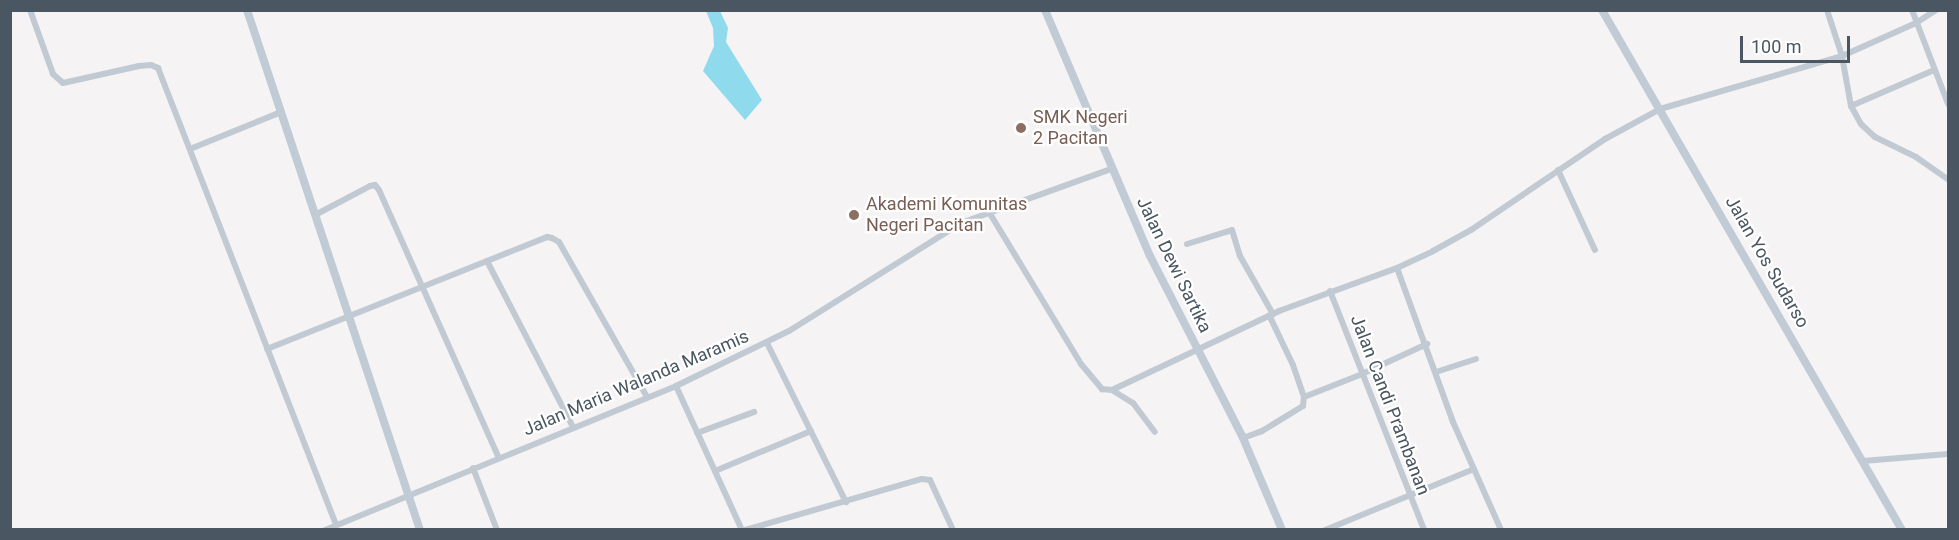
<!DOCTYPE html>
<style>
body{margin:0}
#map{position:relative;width:1959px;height:540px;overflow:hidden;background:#f5f3f3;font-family:Roboto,sans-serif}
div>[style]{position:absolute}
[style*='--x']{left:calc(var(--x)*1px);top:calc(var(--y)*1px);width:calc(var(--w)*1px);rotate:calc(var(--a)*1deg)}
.water>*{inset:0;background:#90daee}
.street>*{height:6px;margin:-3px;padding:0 3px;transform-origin:3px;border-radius:3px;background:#c1cad2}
.secondary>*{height:8px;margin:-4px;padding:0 4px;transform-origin:4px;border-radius:4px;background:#c1cbd6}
.dots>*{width:16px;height:16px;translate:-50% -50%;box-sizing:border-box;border:3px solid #fff;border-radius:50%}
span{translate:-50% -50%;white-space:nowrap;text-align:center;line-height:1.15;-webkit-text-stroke:4.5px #fff;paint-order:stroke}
.education-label{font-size:18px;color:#785e54}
.left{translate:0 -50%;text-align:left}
.street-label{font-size:18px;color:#4a5661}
.frame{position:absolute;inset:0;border:12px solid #4a5661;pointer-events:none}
.scale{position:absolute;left:1740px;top:36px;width:110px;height:27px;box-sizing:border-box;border:3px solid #4a5661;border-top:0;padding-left:8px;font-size:18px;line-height:21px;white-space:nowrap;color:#4a5661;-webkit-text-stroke:4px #fff;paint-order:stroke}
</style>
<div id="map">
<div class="water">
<div style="clip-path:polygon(706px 11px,720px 11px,728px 28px,726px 42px,762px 100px,745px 120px,703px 71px,714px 46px,713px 28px)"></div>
</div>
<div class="street">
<div style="--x:30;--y:10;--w:68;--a:70.2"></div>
<div style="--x:53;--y:74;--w:13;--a:42"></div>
<div style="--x:63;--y:83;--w:78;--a:-12.6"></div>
<div style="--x:139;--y:66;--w:12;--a:-5"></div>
<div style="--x:151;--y:65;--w:8;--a:23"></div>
<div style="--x:158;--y:68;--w:490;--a:68.7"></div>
<div style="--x:1827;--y:10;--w:48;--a:71.9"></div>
<div style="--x:1842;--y:56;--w:51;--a:79.8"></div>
<div style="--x:1851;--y:106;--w:21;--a:61"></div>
<div style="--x:1861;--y:124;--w:19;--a:43"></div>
<div style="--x:1875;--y:137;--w:46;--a:26"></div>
<div style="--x:1916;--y:157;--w:39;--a:35"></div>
<div style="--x:1912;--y:10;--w:101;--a:69"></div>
<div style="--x:1851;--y:106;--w:90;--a:-23.4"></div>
<div style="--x:190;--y:149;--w:98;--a:-22.1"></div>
<div style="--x:1558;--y:170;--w:88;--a:65.2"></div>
<div style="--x:989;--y:212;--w:178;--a:58.8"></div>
<div style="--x:1081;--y:364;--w:33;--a:50"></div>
<div style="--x:1102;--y:389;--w:10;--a:6"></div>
<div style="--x:1112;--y:390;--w:185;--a:-25.3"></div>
<div style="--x:1279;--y:311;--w:126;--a:-20"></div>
<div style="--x:1397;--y:268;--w:40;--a:-25"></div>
<div style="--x:1433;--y:251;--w:43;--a:-28.9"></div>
<div style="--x:1471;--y:230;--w:162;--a:-34.2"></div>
<div style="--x:1605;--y:139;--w:63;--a:-28.6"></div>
<div style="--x:1660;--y:109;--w:190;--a:-16.2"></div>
<div style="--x:1842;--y:56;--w:81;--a:-24"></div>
<div style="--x:1916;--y:23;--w:24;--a:-33"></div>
<div style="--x:315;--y:215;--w:62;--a:-27.8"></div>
<div style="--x:370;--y:186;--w:5;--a:-11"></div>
<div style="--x:375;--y:185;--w:6;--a:51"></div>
<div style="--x:379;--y:190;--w:294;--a:65.9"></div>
<div style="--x:1187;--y:244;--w:47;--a:-17.3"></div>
<div style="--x:1232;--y:230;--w:27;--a:73"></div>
<div style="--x:1240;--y:256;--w:67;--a:60.4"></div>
<div style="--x:487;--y:261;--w:187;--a:62.6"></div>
<div style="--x:1397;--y:268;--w:164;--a:70"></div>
<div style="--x:1453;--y:422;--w:118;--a:66"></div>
<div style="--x:1330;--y:291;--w:257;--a:68.5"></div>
<div style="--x:767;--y:343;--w:178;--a:63.6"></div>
<div style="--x:267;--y:349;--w:302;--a:-21.8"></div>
<div style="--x:547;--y:237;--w:5;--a:11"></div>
<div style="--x:552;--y:238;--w:8;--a:30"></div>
<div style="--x:559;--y:242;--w:178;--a:60.4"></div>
<div style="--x:1436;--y:372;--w:42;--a:-18"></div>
<div style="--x:676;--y:386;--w:158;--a:65.4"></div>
<div style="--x:1112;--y:390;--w:25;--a:32"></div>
<div style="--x:1133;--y:403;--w:36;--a:53"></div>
<div style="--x:1304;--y:397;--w:62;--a:-21.6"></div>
<div style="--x:1362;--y:374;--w:72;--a:-24.8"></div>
<div style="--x:697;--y:433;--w:61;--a:-20.2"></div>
<div style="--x:1243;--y:438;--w:20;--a:-20"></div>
<div style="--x:1262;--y:431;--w:48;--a:-31.4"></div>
<div style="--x:1303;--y:406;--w:9;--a:-84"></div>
<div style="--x:1304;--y:397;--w:34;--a:-109"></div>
<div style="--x:1293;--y:365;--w:55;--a:-115.6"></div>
<div style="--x:1863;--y:461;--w:85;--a:-4.7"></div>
<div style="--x:473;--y:468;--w:66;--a:68.8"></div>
<div style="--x:715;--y:471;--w:104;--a:-22.6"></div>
<div style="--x:325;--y:530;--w:379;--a:-22.3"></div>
<div style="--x:676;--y:386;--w:126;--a:-26"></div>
<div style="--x:789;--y:331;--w:203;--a:-32.1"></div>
<div style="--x:961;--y:223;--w:159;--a:-19.8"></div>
<div style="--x:745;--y:530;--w:184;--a:-16.1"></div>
<div style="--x:922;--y:479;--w:8;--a:7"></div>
<div style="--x:930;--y:480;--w:55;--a:65.3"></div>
<div style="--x:1325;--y:530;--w:161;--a:-22.3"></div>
</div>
<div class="secondary">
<div style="--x:247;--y:10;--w:548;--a:71.6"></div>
<div style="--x:1045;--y:10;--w:267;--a:66.9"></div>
<div style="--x:1150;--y:256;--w:204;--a:62.9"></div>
<div style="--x:1243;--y:438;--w:100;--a:67"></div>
<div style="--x:1602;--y:10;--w:600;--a:60.02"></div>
</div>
<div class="dots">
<div style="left:1021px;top:128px;background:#8d6e63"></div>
<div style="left:854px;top:215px;background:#8d6e63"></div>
</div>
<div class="education-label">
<span class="left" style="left:1033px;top:128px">SMK Negeri<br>2 Pacitan</span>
<span class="left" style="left:866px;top:215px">Akademi Komunitas<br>Negeri Pacitan</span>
</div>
<div class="street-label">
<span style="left:1767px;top:262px;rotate:60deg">Jalan Yos Sudarso</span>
<span style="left:1174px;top:265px;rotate:64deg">Jalan Dewi Sartika</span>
<span style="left:636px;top:383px;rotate:-23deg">Jalan Maria Walanda Maramis</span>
<span style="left:1390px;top:405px;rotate:69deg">Jalan Candi Prambanan</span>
</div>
<div class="frame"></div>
<div class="scale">100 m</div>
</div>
